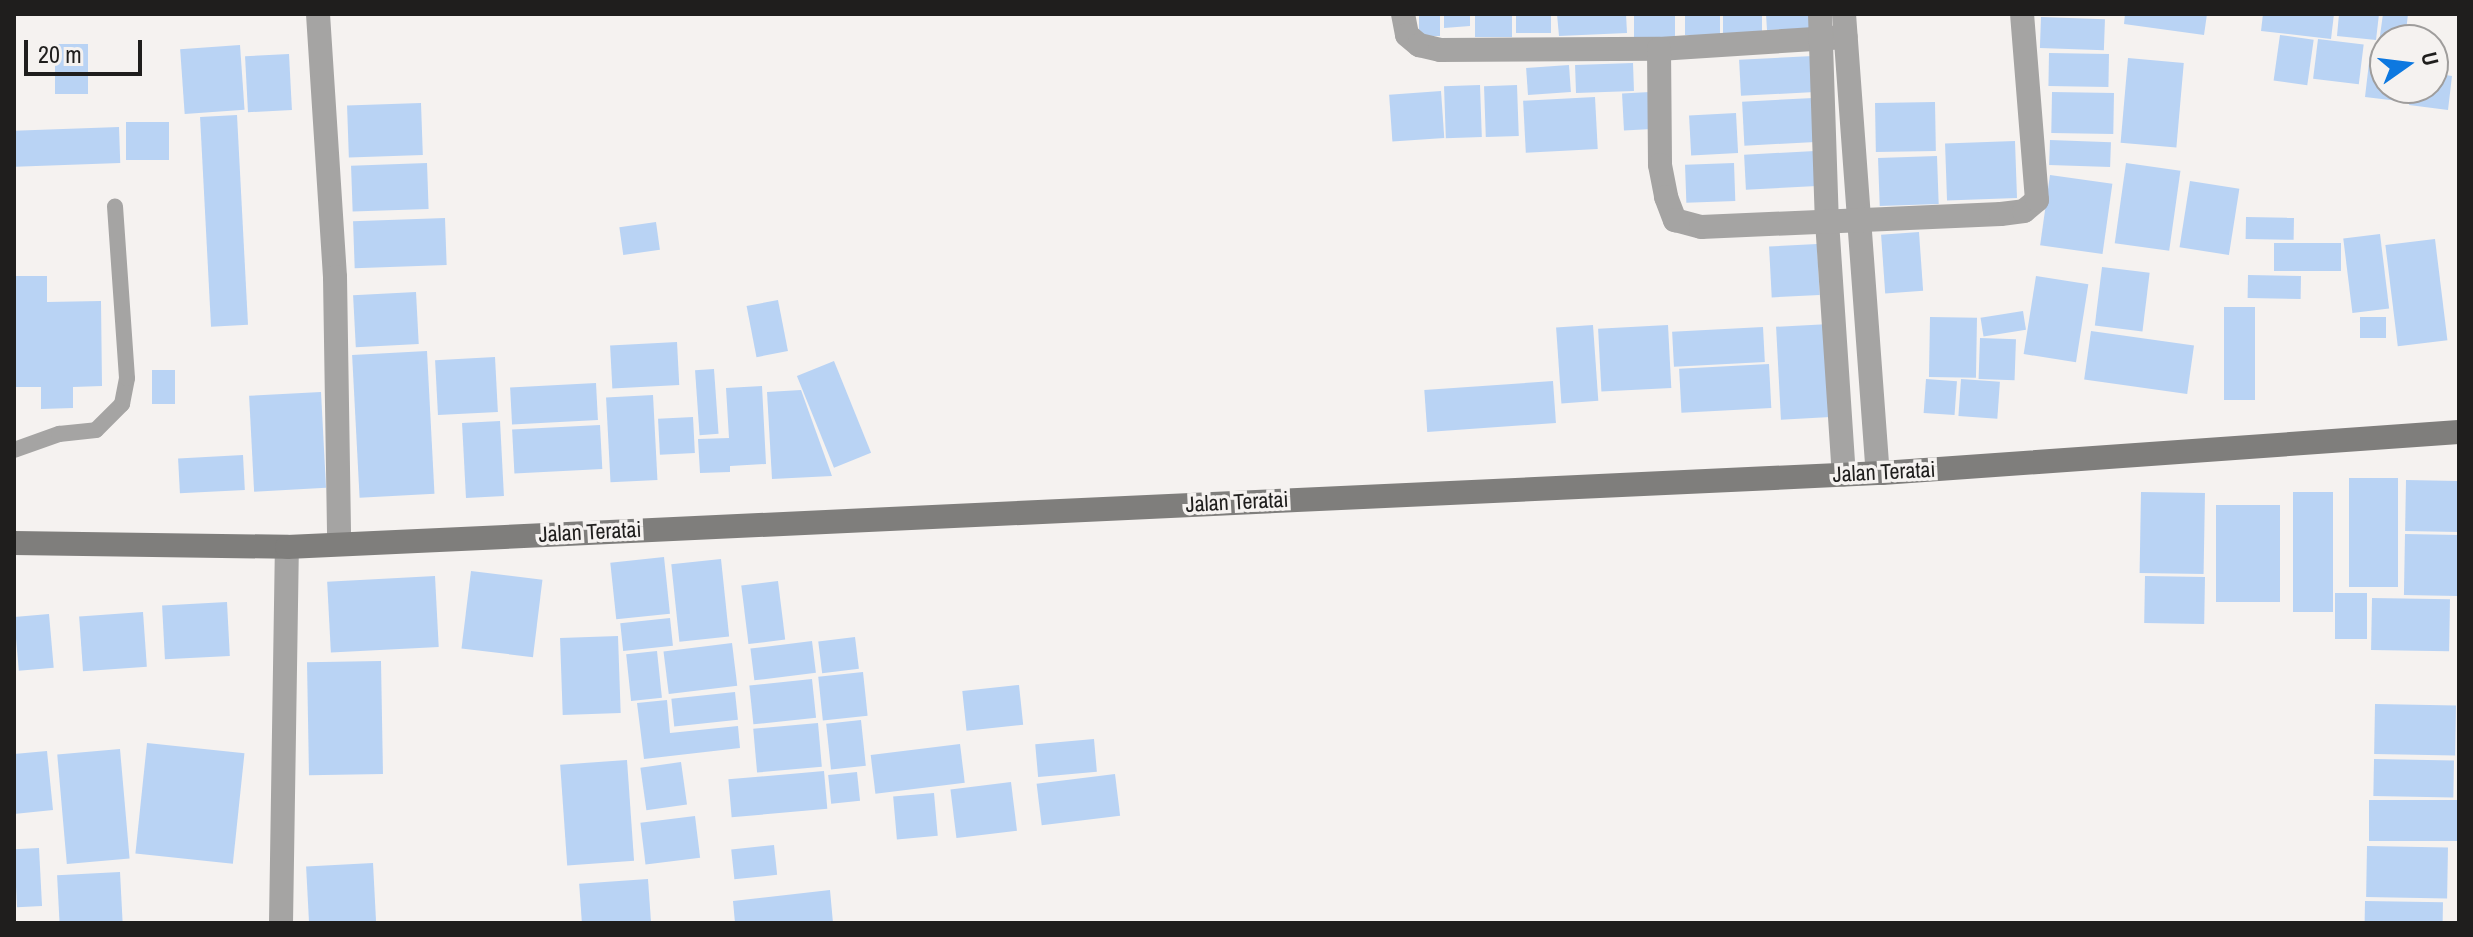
<!DOCTYPE html>
<style>
body{margin:0}
#map{position:relative;width:2473px;height:937px;overflow:hidden;background:#f5f2f0;font-family:"Archivo Narrow",sans-serif}
div>[style]{position:absolute}
[style*='--x']{left:calc(var(--x)*1px);top:calc(var(--y)*1px);width:calc(var(--w)*1px);rotate:calc(var(--a)*1deg)}
.building>*{inset:0;background:#b9d3f4;transform-origin:0 0}
.lane>*{height:16px;margin:-8px;padding:0 8px;transform-origin:8px;border-radius:8px;background:#a5a4a3}
.street>*{height:24px;margin:-12px;padding:0 12px;transform-origin:12px;border-radius:12px;background:#a5a4a3}
.secondary>*{height:24px;margin:-12px;padding:0 12px;transform-origin:12px;border-radius:12px;background:#7f7e7c}
span{translate:-50% -50%;white-space:nowrap;text-align:center;line-height:1.15;-webkit-text-stroke:7px #f5f2f0;paint-order:stroke}
.street-label{font-size:22px;color:#1f1e1d}
.frame{position:absolute;inset:0;border:16px solid #1f1e1d;pointer-events:none}
.north{position:absolute;left:2369px;top:24px;width:80px;height:80px;box-sizing:border-box;background:#f5f2f0;border:2px solid #9f9d9c;border-radius:50%;rotate:76deg;font-size:22px;font-weight:700;line-height:32px;text-align:center;color:#1f1e1d}
.north::after{content:'';display:block;margin:auto;width:28px;height:36px;background:#0d78e0;clip-path:polygon(50% 0,100% 100%,50% 72%,0 100%)}
.scale{position:absolute;left:24px;top:40px;width:118px;height:36px;box-sizing:border-box;border:4px solid #1f1e1d;border-top:0;padding-left:10px;font-size:24px;line-height:28px;white-space:nowrap;color:#1f1e1d;-webkit-text-stroke:6px #f5f2f0;paint-order:stroke}
</style>
<div id="map">
<div class="building">
<div style="left:1419px;top:14px;width:21px;height:22px"></div>
<div style="clip-path:polygon(1444px 14px,1470px 14px,1470px 26px,1444px 28px)"></div>
<div style="left:1475px;top:14px;width:37px;height:23px"></div>
<div style="left:1516px;top:14px;width:35px;height:19px"></div>
<div style="clip-path:polygon(1557px 14px,1626px 14px,1627px 33px,1559px 36px)"></div>
<div style="left:1634px;top:14px;width:41px;height:25px"></div>
<div style="left:1685px;top:14px;width:35px;height:21px"></div>
<div style="left:1723px;top:14px;width:39px;height:20px"></div>
<div style="clip-path:polygon(1766px 14px,1816px 14px,1816px 28px,1767px 30px)"></div>
<div style="clip-path:polygon(2125px 14px,2207px 14px,2204px 35px,2124px 24px)"></div>
<div style="clip-path:polygon(2263px 14px,2334px 14px,2331px 39px,2261px 31px)"></div>
<div style="clip-path:polygon(2339px 14px,2379px 14px,2376px 40px,2337px 36px)"></div>
<div style="clip-path:polygon(2383px 14px,2408px 14px,2405px 40px,2385px 40px,2385px 51px,2378px 50px)"></div>
<div style="left:2041px;top:17px;width:64px;height:31px;rotate:2deg"></div>
<div style="left:2280px;top:35px;width:34px;height:46px;rotate:8deg"></div>
<div style="left:2318px;top:39px;width:46px;height:40px;rotate:7deg"></div>
<div style="left:55px;top:44px;width:33px;height:50px"></div>
<div style="left:240px;top:45px;width:65px;height:60px;rotate:86deg"></div>
<div style="left:2049px;top:53px;width:60px;height:33px;rotate:1deg"></div>
<div style="left:289px;top:54px;width:56px;height:44px;rotate:87deg"></div>
<div style="clip-path:polygon(2370px 54px,2385px 56px,2385px 88px,2409px 88px,2407px 102px,2365px 97px)"></div>
<div style="left:1813px;top:56px;width:36px;height:74px;rotate:87deg"></div>
<div style="left:2128px;top:58px;width:56px;height:85px;rotate:5deg"></div>
<div style="left:1633px;top:63px;width:28px;height:58px;rotate:88deg"></div>
<div style="left:1569px;top:65px;width:27px;height:43px;rotate:86deg"></div>
<div style="clip-path:polygon(2433px 73px,2452px 76px,2448px 110px,2409px 105px,2411px 88px,2433px 88px)"></div>
<div style="left:1480px;top:85px;width:52px;height:36px;rotate:88deg"></div>
<div style="left:1517px;top:85px;width:51px;height:33px;rotate:88deg"></div>
<div style="left:1441px;top:91px;width:47px;height:52px;rotate:86deg"></div>
<div style="left:1650px;top:92px;width:37px;height:28px;rotate:87deg"></div>
<div style="left:2052px;top:92px;width:62px;height:41px;rotate:1deg"></div>
<div style="left:1595px;top:97px;width:52px;height:72px;rotate:87deg"></div>
<div style="left:1813px;top:98px;width:44px;height:71px;rotate:87deg"></div>
<div style="left:1935px;top:102px;width:49px;height:60px;rotate:89deg"></div>
<div style="left:421px;top:103px;width:52px;height:74px;rotate:88deg"></div>
<div style="left:1736px;top:113px;width:40px;height:47px;rotate:87deg"></div>
<div style="left:237px;top:115px;width:210px;height:37px;rotate:87deg"></div>
<div style="left:169px;top:122px;width:38px;height:43px;rotate:90deg"></div>
<div style="left:119px;top:127px;width:36px;height:105px;rotate:88deg"></div>
<div style="left:2050px;top:140px;width:61px;height:25px;rotate:2deg"></div>
<div style="left:2015px;top:141px;width:57px;height:70px;rotate:88deg"></div>
<div style="left:1815px;top:151px;width:35px;height:71px;rotate:87deg"></div>
<div style="left:1937px;top:156px;width:48px;height:59px;rotate:88deg"></div>
<div style="left:427px;top:163px;width:46px;height:76px;rotate:88deg"></div>
<div style="left:1734px;top:163px;width:38px;height:49px;rotate:88deg"></div>
<div style="left:2126px;top:163px;width:55px;height:81px;rotate:8deg"></div>
<div style="left:2050px;top:175px;width:63px;height:71px;rotate:8deg"></div>
<div style="left:2190px;top:181px;width:50px;height:67px;rotate:9deg"></div>
<div style="left:2246px;top:217px;width:48px;height:22px;rotate:1deg"></div>
<div style="left:445px;top:218px;width:47px;height:92px;rotate:88deg"></div>
<div style="left:656px;top:222px;width:28px;height:37px;rotate:82deg"></div>
<div style="left:1919px;top:232px;width:59px;height:38px;rotate:86deg"></div>
<div style="left:2380px;top:234px;width:75px;height:37px;rotate:83deg"></div>
<div style="left:2435px;top:239px;width:102px;height:50px;rotate:83deg"></div>
<div style="left:2274px;top:243px;width:67px;height:28px"></div>
<div style="left:1817px;top:244px;width:51px;height:48px;rotate:87deg"></div>
<div style="left:2102px;top:267px;width:48px;height:59px;rotate:7deg"></div>
<div style="left:2248px;top:275px;width:53px;height:23px;rotate:1deg"></div>
<div style="clip-path:polygon(14px 276px,47px 276px,47px 302px,101px 301px,102px 386px,73px 387px,73px 408px,41px 409px,41px 387px,14px 387px)"></div>
<div style="left:2036px;top:276px;width:53px;height:79px;rotate:9deg"></div>
<div style="left:416px;top:292px;width:52px;height:63px;rotate:87deg"></div>
<div style="left:778px;top:300px;width:52px;height:32px;rotate:79deg"></div>
<div style="left:2224px;top:307px;width:31px;height:93px"></div>
<div style="left:2023px;top:311px;width:19px;height:43px;rotate:81deg"></div>
<div style="left:1930px;top:317px;width:47px;height:60px;rotate:1deg"></div>
<div style="left:2360px;top:317px;width:26px;height:21px"></div>
<div style="left:1830px;top:324px;width:93px;height:54px;rotate:87deg"></div>
<div style="left:1593px;top:325px;width:76px;height:37px;rotate:86deg"></div>
<div style="left:1668px;top:325px;width:63px;height:70px;rotate:87deg"></div>
<div style="left:1763px;top:327px;width:35px;height:91px;rotate:87deg"></div>
<div style="left:2091px;top:331px;width:104px;height:49px;rotate:8deg"></div>
<div style="left:1980px;top:338px;width:36px;height:41px;rotate:2deg"></div>
<div style="left:677px;top:342px;width:43px;height:67px;rotate:87deg"></div>
<div style="left:427px;top:351px;width:143px;height:75px;rotate:87deg"></div>
<div style="left:495px;top:357px;width:55px;height:60px;rotate:87deg"></div>
<div style="left:834px;top:361px;width:99px;height:40px;rotate:68deg"></div>
<div style="left:1769px;top:364px;width:44px;height:90px;rotate:87deg"></div>
<div style="left:714px;top:369px;width:65px;height:19px;rotate:86deg"></div>
<div style="left:152px;top:370px;width:23px;height:34px"></div>
<div style="left:1926px;top:379px;width:31px;height:34px;rotate:4deg"></div>
<div style="left:1961px;top:379px;width:39px;height:37px;rotate:4deg"></div>
<div style="left:1553px;top:381px;width:42px;height:129px;rotate:86deg"></div>
<div style="left:596px;top:383px;width:37px;height:86px;rotate:87deg"></div>
<div style="clip-path:polygon(762px 386px,766px 464px,730px 466px,730px 472px,700px 473px,698px 439px,729px 438px,726px 388px)"></div>
<div style="clip-path:polygon(801px 390px,832px 476px,772px 479px,767px 392px)"></div>
<div style="left:321px;top:392px;width:96px;height:72px;rotate:87deg"></div>
<div style="left:653px;top:395px;width:85px;height:47px;rotate:87deg"></div>
<div style="left:693px;top:417px;width:36px;height:35px;rotate:87deg"></div>
<div style="left:500px;top:421px;width:75px;height:38px;rotate:87deg"></div>
<div style="left:600px;top:425px;width:44px;height:88px;rotate:87deg"></div>
<div style="left:243px;top:455px;width:35px;height:65px;rotate:87deg"></div>
<div style="left:2349px;top:478px;width:49px;height:109px"></div>
<div style="left:2406px;top:480px;width:53px;height:51px;rotate:1deg"></div>
<div style="left:2141px;top:492px;width:64px;height:81px;rotate:1deg"></div>
<div style="left:2293px;top:492px;width:40px;height:120px"></div>
<div style="left:2216px;top:505px;width:64px;height:97px"></div>
<div style="left:2405px;top:534px;width:54px;height:61px;rotate:1deg"></div>
<div style="left:664px;top:557px;width:57px;height:54px;rotate:84deg"></div>
<div style="left:721px;top:559px;width:78px;height:50px;rotate:84deg"></div>
<div style="left:471px;top:571px;width:72px;height:78px;rotate:7deg"></div>
<div style="left:435px;top:576px;width:71px;height:108px;rotate:87deg"></div>
<div style="left:2145px;top:576px;width:60px;height:47px;rotate:1deg"></div>
<div style="left:778px;top:581px;width:59px;height:37px;rotate:83deg"></div>
<div style="left:2335px;top:593px;width:32px;height:46px"></div>
<div style="left:2372px;top:598px;width:78px;height:52px;rotate:1deg"></div>
<div style="left:227px;top:602px;width:54px;height:65px;rotate:87deg"></div>
<div style="left:143px;top:612px;width:55px;height:64px;rotate:86deg"></div>
<div style="left:49px;top:614px;width:54px;height:35px;rotate:85deg"></div>
<div style="left:670px;top:618px;width:28px;height:50px;rotate:84deg"></div>
<div style="left:618px;top:636px;width:77px;height:58px;rotate:88deg"></div>
<div style="left:855px;top:637px;width:32px;height:37px;rotate:83deg"></div>
<div style="left:812px;top:641px;width:32px;height:62px;rotate:83deg"></div>
<div style="left:732px;top:643px;width:43px;height:69px;rotate:83deg"></div>
<div style="left:657px;top:651px;width:47px;height:31px;rotate:84deg"></div>
<div style="left:381px;top:661px;width:113px;height:74px;rotate:89deg"></div>
<div style="left:863px;top:672px;width:44px;height:45px;rotate:84deg"></div>
<div style="left:812px;top:679px;width:39px;height:63px;rotate:84deg"></div>
<div style="left:1019px;top:685px;width:40px;height:57px;rotate:84deg"></div>
<div style="left:735px;top:692px;width:28px;height:64px;rotate:84deg"></div>
<div style="clip-path:polygon(667px 700px,670px 733px,738px 726px,740px 748px,644px 759px,637px 703px)"></div>
<div style="left:2375px;top:704px;width:81px;height:50px;rotate:1deg"></div>
<div style="left:861px;top:720px;width:46px;height:35px;rotate:84deg"></div>
<div style="left:818px;top:723px;width:44px;height:65px;rotate:85deg"></div>
<div style="left:1094px;top:739px;width:33px;height:59px;rotate:85deg"></div>
<div style="left:147px;top:743px;width:98px;height:111px;rotate:6deg"></div>
<div style="left:960px;top:744px;width:39px;height:90px;rotate:83deg"></div>
<div style="left:120px;top:749px;width:110px;height:63px;rotate:85deg"></div>
<div style="clip-path:polygon(47px 751px,53px 810px,14px 814px,14px 754px)"></div>
<div style="left:2374px;top:759px;width:80px;height:37px;rotate:1deg"></div>
<div style="left:627px;top:760px;width:101px;height:67px;rotate:86deg"></div>
<div style="left:681px;top:762px;width:43px;height:41px;rotate:82deg"></div>
<div style="left:824px;top:771px;width:38px;height:96px;rotate:85deg"></div>
<div style="left:857px;top:772px;width:29px;height:29px;rotate:84deg"></div>
<div style="left:1115px;top:774px;width:42px;height:79px;rotate:83deg"></div>
<div style="left:1011px;top:782px;width:49px;height:61px;rotate:83deg"></div>
<div style="left:934px;top:793px;width:43px;height:41px;rotate:85deg"></div>
<div style="left:2369px;top:800px;width:88px;height:41px"></div>
<div style="left:695px;top:816px;width:42px;height:55px;rotate:83deg"></div>
<div style="left:774px;top:845px;width:30px;height:43px;rotate:84deg"></div>
<div style="left:2367px;top:846px;width:81px;height:51px;rotate:1deg"></div>
<div style="left:39px;top:848px;width:58px;height:25px;rotate:87deg"></div>
<div style="left:373px;top:863px;width:60px;height:67px;rotate:87deg"></div>
<div style="left:120px;top:872px;width:51px;height:63px;rotate:87deg"></div>
<div style="left:648px;top:879px;width:44px;height:69px;rotate:86deg"></div>
<div style="clip-path:polygon(830px 890px,833px 923px,735px 923px,733px 901px)"></div>
<div style="left:2365px;top:901px;width:78px;height:22px;rotate:1deg"></div>
</div>
<div class="lane">
<div style="--x:14;--y:450;--w:48;--a:-19.6"></div>
<div style="--x:59;--y:434;--w:37;--a:-6"></div>
<div style="--x:96;--y:430;--w:37;--a:-45"></div>
<div style="--x:122;--y:404;--w:26;--a:-79"></div>
<div style="--x:127;--y:378;--w:172;--a:-94"></div>
</div>
<div class="street">
<div style="--x:318;--y:14;--w:264;--a:86.3"></div>
<div style="--x:335;--y:277;--w:267;--a:89.1"></div>
<div style="--x:1403;--y:14;--w:21;--a:79"></div>
<div style="--x:1407;--y:35;--w:16;--a:40"></div>
<div style="--x:1419;--y:45;--w:22;--a:13"></div>
<div style="--x:1440;--y:50;--w:219;--a:-0.3"></div>
<div style="--x:1659;--y:49;--w:187;--a:-3.7"></div>
<div style="--x:1820;--y:14;--w:207;--a:88.1"></div>
<div style="--x:1827;--y:221;--w:254;--a:86.2"></div>
<div style="--x:1844;--y:14;--w:460;--a:85.8"></div>
<div style="--x:1659;--y:49;--w:116;--a:89.5"></div>
<div style="--x:1660;--y:165;--w:33;--a:79"></div>
<div style="--x:1666;--y:197;--w:25;--a:69"></div>
<div style="--x:1675;--y:220;--w:27;--a:15"></div>
<div style="--x:1701;--y:227;--w:300;--a:-2.5"></div>
<div style="--x:2001;--y:214;--w:23;--a:-7"></div>
<div style="--x:2024;--y:211;--w:17;--a:-40"></div>
<div style="--x:2037;--y:200;--w:187;--a:-94.6"></div>
<div style="--x:281;--y:923;--w:376;--a:-89.1"></div>
</div>
<div class="secondary">
<div style="--x:14;--y:543;--w:273;--a:0.8"></div>
<div style="--x:287;--y:547;--w:1597;--a:-2.66"></div>
<div style="--x:1882;--y:473;--w:578;--a:-4.06"></div>
</div>
<div class="street-label">
<span style="left:1884px;top:472px;rotate:-3deg">Jalan Teratai</span>
<span style="left:1237px;top:502px;rotate:-3deg">Jalan Teratai</span>
<span style="left:590px;top:532px;rotate:-3deg">Jalan Teratai</span>
</div>
<div class="frame"></div>
<div class="north">U</div>
<div class="scale">20 m</div>
</div>
